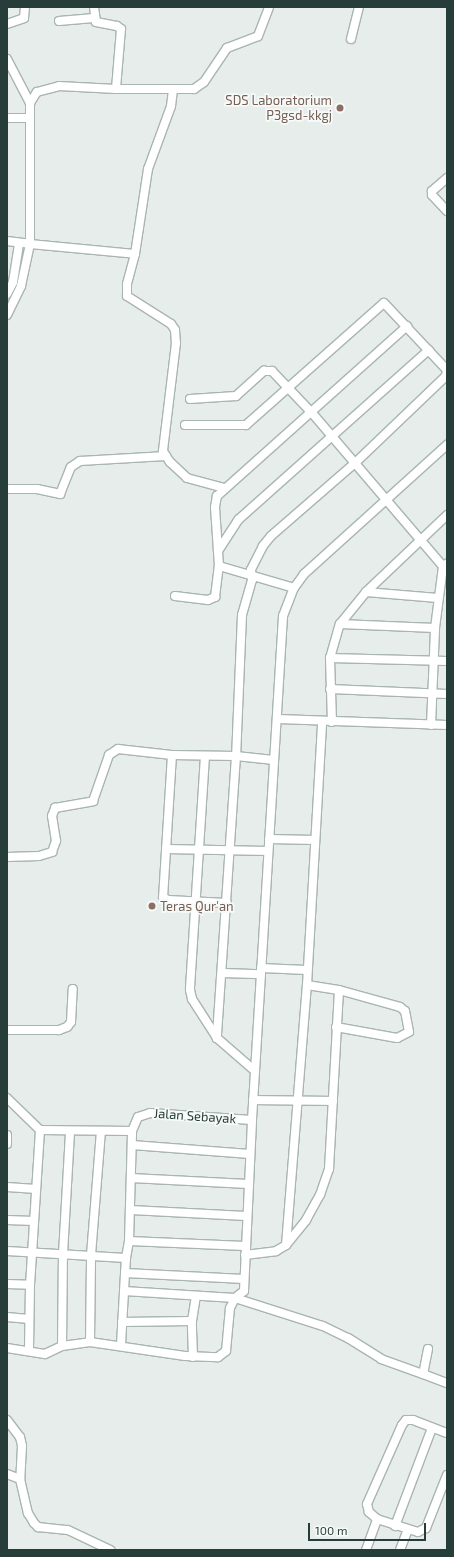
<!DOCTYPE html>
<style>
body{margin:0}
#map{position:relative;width:454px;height:1557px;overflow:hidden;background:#e6edea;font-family:"Exo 2",sans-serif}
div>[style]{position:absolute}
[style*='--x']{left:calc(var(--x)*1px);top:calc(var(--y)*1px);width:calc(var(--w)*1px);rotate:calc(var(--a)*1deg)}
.roads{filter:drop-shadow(1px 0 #a9b5b1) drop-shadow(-1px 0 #a9b5b1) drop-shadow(0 1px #a9b5b1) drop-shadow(0 -1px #a9b5b1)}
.minor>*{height:8px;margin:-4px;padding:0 4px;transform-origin:4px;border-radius:4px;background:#fff}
.dots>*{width:11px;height:11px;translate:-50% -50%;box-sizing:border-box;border:2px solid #f6faf8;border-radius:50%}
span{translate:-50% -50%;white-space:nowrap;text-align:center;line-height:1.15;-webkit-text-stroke:3.5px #f6faf8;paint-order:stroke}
.education-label{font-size:13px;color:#785e54}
.right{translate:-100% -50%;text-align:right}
.left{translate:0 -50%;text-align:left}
.street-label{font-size:13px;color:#273d39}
.frame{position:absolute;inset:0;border:8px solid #273d39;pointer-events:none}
.scale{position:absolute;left:308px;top:1523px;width:118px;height:18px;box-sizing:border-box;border:2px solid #273d39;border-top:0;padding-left:5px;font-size:12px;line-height:14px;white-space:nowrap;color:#273d39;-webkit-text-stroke:3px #f6faf8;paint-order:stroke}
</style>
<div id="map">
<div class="roads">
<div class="minor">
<div style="--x:94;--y:7;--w:15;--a:82"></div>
<div style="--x:96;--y:22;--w:21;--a:11"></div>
<div style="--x:117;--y:26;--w:5;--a:37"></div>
<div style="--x:121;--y:29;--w:60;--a:94.8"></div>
<div style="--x:59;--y:21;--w:35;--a:-5"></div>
<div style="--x:7;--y:24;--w:18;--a:-19"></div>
<div style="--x:24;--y:18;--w:11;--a:-85"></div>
<div style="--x:351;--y:39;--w:33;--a:-76"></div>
<div style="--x:7;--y:59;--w:50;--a:62.4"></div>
<div style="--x:7;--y:118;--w:23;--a:0"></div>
<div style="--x:447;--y:178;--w:20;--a:139"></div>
<div style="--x:432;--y:191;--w:4;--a:90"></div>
<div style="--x:432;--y:195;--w:22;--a:47"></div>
<div style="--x:7;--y:241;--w:23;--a:7"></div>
<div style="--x:30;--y:244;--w:141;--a:-90"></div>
<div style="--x:30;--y:103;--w:13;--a:-58"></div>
<div style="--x:37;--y:92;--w:23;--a:-15"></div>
<div style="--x:59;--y:86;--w:57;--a:3"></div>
<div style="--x:116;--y:89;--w:78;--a:0"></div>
<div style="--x:194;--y:89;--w:12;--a:-35"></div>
<div style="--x:204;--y:82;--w:41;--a:-55.9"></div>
<div style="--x:227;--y:48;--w:33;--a:-21"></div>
<div style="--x:258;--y:36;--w:31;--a:-69"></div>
<div style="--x:135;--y:254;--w:86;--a:-81.3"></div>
<div style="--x:148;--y:169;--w:67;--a:-69.9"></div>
<div style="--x:171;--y:106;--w:16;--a:-83"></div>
<div style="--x:7;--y:294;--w:13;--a:-63"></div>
<div style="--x:13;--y:282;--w:39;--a:-81"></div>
<div style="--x:7;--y:315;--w:32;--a:-64"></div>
<div style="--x:21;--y:286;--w:43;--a:-77.9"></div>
<div style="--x:30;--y:244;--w:105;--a:5.4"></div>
<div style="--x:135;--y:254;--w:31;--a:105"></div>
<div style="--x:127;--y:284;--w:12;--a:90"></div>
<div style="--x:127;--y:296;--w:52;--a:32.5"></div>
<div style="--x:171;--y:324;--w:7;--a:56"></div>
<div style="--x:175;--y:330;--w:13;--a:86"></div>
<div style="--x:176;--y:343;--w:109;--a:96.9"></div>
<div style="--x:163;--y:451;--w:13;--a:58"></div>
<div style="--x:170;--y:462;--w:23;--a:43"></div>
<div style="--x:187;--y:478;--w:39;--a:15"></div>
<div style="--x:190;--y:399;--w:46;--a:-3.7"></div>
<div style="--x:236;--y:396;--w:38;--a:-42"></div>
<div style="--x:264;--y:371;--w:8;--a:0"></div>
<div style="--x:272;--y:371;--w:58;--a:46.4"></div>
<div style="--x:312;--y:413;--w:208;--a:49.5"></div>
<div style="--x:185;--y:425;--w:61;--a:0"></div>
<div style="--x:246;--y:425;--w:184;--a:-41.5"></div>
<div style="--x:384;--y:303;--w:92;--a:46.8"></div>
<div style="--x:447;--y:370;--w:6;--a:99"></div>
<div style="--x:446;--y:376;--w:126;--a:136.3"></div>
<div style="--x:355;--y:463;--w:111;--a:139"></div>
<div style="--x:271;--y:536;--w:13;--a:129"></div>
<div style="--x:263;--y:546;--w:27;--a:117"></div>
<div style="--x:251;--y:570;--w:10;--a:84"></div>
<div style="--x:252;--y:580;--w:36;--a:106"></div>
<div style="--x:242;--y:615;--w:141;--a:92.4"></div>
<div style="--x:236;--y:756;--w:283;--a:93.9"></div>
<div style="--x:7;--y:489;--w:30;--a:0"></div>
<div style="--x:37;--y:489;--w:24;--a:12"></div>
<div style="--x:60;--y:494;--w:29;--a:-68"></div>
<div style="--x:71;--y:467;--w:11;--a:-34"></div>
<div style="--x:80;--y:461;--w:86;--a:-3.3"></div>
<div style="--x:218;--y:551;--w:38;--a:-57"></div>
<div style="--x:239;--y:519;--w:254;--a:-41.7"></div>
<div style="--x:219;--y:566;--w:78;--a:16.3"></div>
<div style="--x:366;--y:592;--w:72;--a:4.8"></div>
<div style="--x:175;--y:596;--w:33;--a:7"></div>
<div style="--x:208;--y:600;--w:8;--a:-23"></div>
<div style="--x:215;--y:597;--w:31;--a:-83"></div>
<div style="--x:219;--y:566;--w:59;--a:-93.9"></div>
<div style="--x:215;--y:507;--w:11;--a:-80"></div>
<div style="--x:217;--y:496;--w:255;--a:-41.8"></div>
<div style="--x:340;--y:624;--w:95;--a:2.4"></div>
<div style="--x:330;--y:658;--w:117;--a:1.5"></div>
<div style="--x:330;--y:689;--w:117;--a:2.4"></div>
<div style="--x:278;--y:719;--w:169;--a:2"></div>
<div style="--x:332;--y:722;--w:64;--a:-91.8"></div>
<div style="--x:330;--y:658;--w:35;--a:-74"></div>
<div style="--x:340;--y:624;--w:41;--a:-50.9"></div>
<div style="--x:366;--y:592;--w:112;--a:-43.5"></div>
<div style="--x:431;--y:725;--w:97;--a:-87.6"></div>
<div style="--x:435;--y:628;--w:63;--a:-82.6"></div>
<div style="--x:443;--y:566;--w:4;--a:-34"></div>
<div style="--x:172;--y:755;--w:142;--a:93.6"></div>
<div style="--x:163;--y:897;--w:6;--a:31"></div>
<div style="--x:168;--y:900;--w:59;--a:2.9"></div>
<div style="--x:205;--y:756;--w:234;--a:93.7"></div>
<div style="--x:190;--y:990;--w:9;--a:77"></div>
<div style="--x:192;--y:999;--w:46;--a:57.3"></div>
<div style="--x:217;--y:1038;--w:50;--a:41"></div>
<div style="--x:269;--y:839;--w:46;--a:1.2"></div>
<div style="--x:166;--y:849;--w:102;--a:1.1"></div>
<div style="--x:7;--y:857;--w:32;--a:-2"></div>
<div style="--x:39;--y:856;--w:14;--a:-17"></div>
<div style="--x:52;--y:852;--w:12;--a:-70"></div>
<div style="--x:56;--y:841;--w:25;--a:-99"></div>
<div style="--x:52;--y:816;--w:9;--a:-69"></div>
<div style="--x:55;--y:808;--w:39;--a:-10"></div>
<div style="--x:93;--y:801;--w:49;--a:-70.8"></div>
<div style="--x:109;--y:755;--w:11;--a:-34"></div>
<div style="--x:118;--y:749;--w:54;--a:6.3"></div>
<div style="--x:172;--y:755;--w:64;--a:0.9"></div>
<div style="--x:236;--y:756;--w:38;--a:6"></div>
<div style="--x:261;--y:968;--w:46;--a:2.5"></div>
<div style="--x:223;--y:973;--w:38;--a:2"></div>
<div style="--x:307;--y:985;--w:32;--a:9"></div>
<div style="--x:339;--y:990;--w:63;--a:15.6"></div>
<div style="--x:400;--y:1007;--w:6;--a:39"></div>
<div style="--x:405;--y:1011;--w:21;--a:79"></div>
<div style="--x:409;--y:1032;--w:13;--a:153"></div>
<div style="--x:397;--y:1038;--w:62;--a:-169.8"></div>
<div style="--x:7;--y:1030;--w:52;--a:0"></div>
<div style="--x:59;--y:1030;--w:9;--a:-21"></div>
<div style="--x:67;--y:1027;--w:6;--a:-51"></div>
<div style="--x:71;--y:1022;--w:33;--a:-87"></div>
<div style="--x:7;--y:1098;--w:46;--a:44.1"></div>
<div style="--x:40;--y:1130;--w:92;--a:0.6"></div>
<div style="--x:253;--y:1100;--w:80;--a:0.7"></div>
<div style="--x:7;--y:1144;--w:9;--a:-90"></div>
<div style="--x:132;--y:1145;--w:118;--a:4.4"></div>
<div style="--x:131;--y:1178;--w:117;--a:2.9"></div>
<div style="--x:7;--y:1187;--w:29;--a:4"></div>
<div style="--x:131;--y:1210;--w:115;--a:3"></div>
<div style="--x:7;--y:1220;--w:27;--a:2"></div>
<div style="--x:129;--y:1241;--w:116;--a:2.5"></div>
<div style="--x:286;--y:1245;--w:32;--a:-51"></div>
<div style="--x:306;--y:1220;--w:29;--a:-61"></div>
<div style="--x:320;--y:1195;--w:28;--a:-71"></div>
<div style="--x:329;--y:1169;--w:179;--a:-86.8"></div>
<div style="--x:7;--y:1251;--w:119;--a:3.4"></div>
<div style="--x:245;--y:1255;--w:31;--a:-7"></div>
<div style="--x:276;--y:1251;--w:12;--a:-31"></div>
<div style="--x:286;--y:1245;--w:261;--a:-85.4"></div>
<div style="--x:307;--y:985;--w:264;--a:-86.7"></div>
<div style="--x:244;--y:1279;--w:119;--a:-177.1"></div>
<div style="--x:125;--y:1273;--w:15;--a:-86"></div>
<div style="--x:126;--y:1258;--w:17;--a:-80"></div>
<div style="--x:129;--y:1241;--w:110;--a:-88.4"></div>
<div style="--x:132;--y:1131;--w:15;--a:-67"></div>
<div style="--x:138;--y:1117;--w:13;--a:-18"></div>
<div style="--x:150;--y:1113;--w:102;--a:3.9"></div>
<div style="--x:7;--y:1284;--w:23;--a:2"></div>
<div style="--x:124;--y:1291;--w:111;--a:3.6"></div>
<div style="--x:235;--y:1298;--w:92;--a:17.7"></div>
<div style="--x:323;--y:1326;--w:28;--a:26"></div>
<div style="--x:348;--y:1338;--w:39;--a:32"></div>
<div style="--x:381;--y:1359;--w:45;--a:19.7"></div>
<div style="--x:7;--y:1317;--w:22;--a:5"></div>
<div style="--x:122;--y:1322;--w:70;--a:-0.8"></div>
<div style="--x:90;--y:1342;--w:87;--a:-89.3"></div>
<div style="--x:91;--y:1255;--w:124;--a:-85.4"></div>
<div style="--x:121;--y:1345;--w:72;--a:-86.8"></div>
<div style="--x:62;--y:1346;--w:92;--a:-89.4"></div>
<div style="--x:63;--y:1254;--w:123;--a:-86.7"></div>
<div style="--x:7;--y:1348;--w:38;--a:9"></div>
<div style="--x:45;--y:1354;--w:19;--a:-25"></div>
<div style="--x:62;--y:1346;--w:28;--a:-8"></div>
<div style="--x:90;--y:1342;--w:96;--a:8.4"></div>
<div style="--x:185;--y:1356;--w:33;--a:2"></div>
<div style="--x:218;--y:1357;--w:10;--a:-37"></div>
<div style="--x:226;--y:1351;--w:43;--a:-84.7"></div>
<div style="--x:230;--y:1308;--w:11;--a:-63"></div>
<div style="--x:235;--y:1298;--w:11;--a:-38"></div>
<div style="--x:244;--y:1291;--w:171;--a:-87.3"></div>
<div style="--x:252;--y:1120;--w:505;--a:-86.48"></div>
<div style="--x:283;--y:616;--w:30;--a:-69"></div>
<div style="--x:294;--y:588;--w:17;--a:-54"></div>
<div style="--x:304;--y:574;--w:193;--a:-42.1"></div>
<div style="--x:29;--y:1349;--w:64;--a:-89.1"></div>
<div style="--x:30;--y:1285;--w:155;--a:-86.3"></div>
<div style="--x:428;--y:1349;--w:25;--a:101"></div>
<div style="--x:423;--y:1374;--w:26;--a:21"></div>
<div style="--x:193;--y:1357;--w:36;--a:-92"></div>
<div style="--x:192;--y:1321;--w:25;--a:-81"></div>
<div style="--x:7;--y:1420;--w:21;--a:53"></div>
<div style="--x:20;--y:1437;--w:9;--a:77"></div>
<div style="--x:22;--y:1446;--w:33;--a:93"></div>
<div style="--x:20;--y:1479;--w:35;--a:77"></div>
<div style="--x:28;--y:1513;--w:12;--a:59"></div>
<div style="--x:34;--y:1523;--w:6;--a:45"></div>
<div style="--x:38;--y:1527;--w:30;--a:6"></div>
<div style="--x:68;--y:1530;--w:47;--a:25.5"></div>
<div style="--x:7;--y:1474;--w:14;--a:21"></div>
<div style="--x:377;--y:1519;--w:11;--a:-139"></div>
<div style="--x:369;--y:1512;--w:8;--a:-104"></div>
<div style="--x:367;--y:1504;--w:86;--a:-66.1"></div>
<div style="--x:402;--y:1425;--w:6;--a:-51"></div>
<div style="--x:406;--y:1420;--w:7;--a:0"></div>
<div style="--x:413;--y:1420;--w:36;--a:21"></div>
<div style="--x:395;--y:1526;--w:105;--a:-69.3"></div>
<div style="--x:366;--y:1550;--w:33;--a:-70"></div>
<div style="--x:377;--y:1519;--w:43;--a:17.6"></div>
<div style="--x:418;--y:1532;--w:9;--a:-27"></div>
<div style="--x:426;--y:1528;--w:57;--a:-68.4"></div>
<div style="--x:400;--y:1550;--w:22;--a:-69"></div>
</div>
</div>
<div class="dots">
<div style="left:340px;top:108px;background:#8d6e63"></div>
<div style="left:152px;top:906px;background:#8d6e63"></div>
</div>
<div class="education-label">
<span class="right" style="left:332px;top:108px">SDS Laboratorium<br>P3gsd-kkgj</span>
<span class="left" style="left:160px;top:906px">Teras Qur'an</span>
</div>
<div class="street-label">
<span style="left:195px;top:1116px;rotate:4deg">Jalan Sebayak</span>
</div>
<div class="frame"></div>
<div class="scale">100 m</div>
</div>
